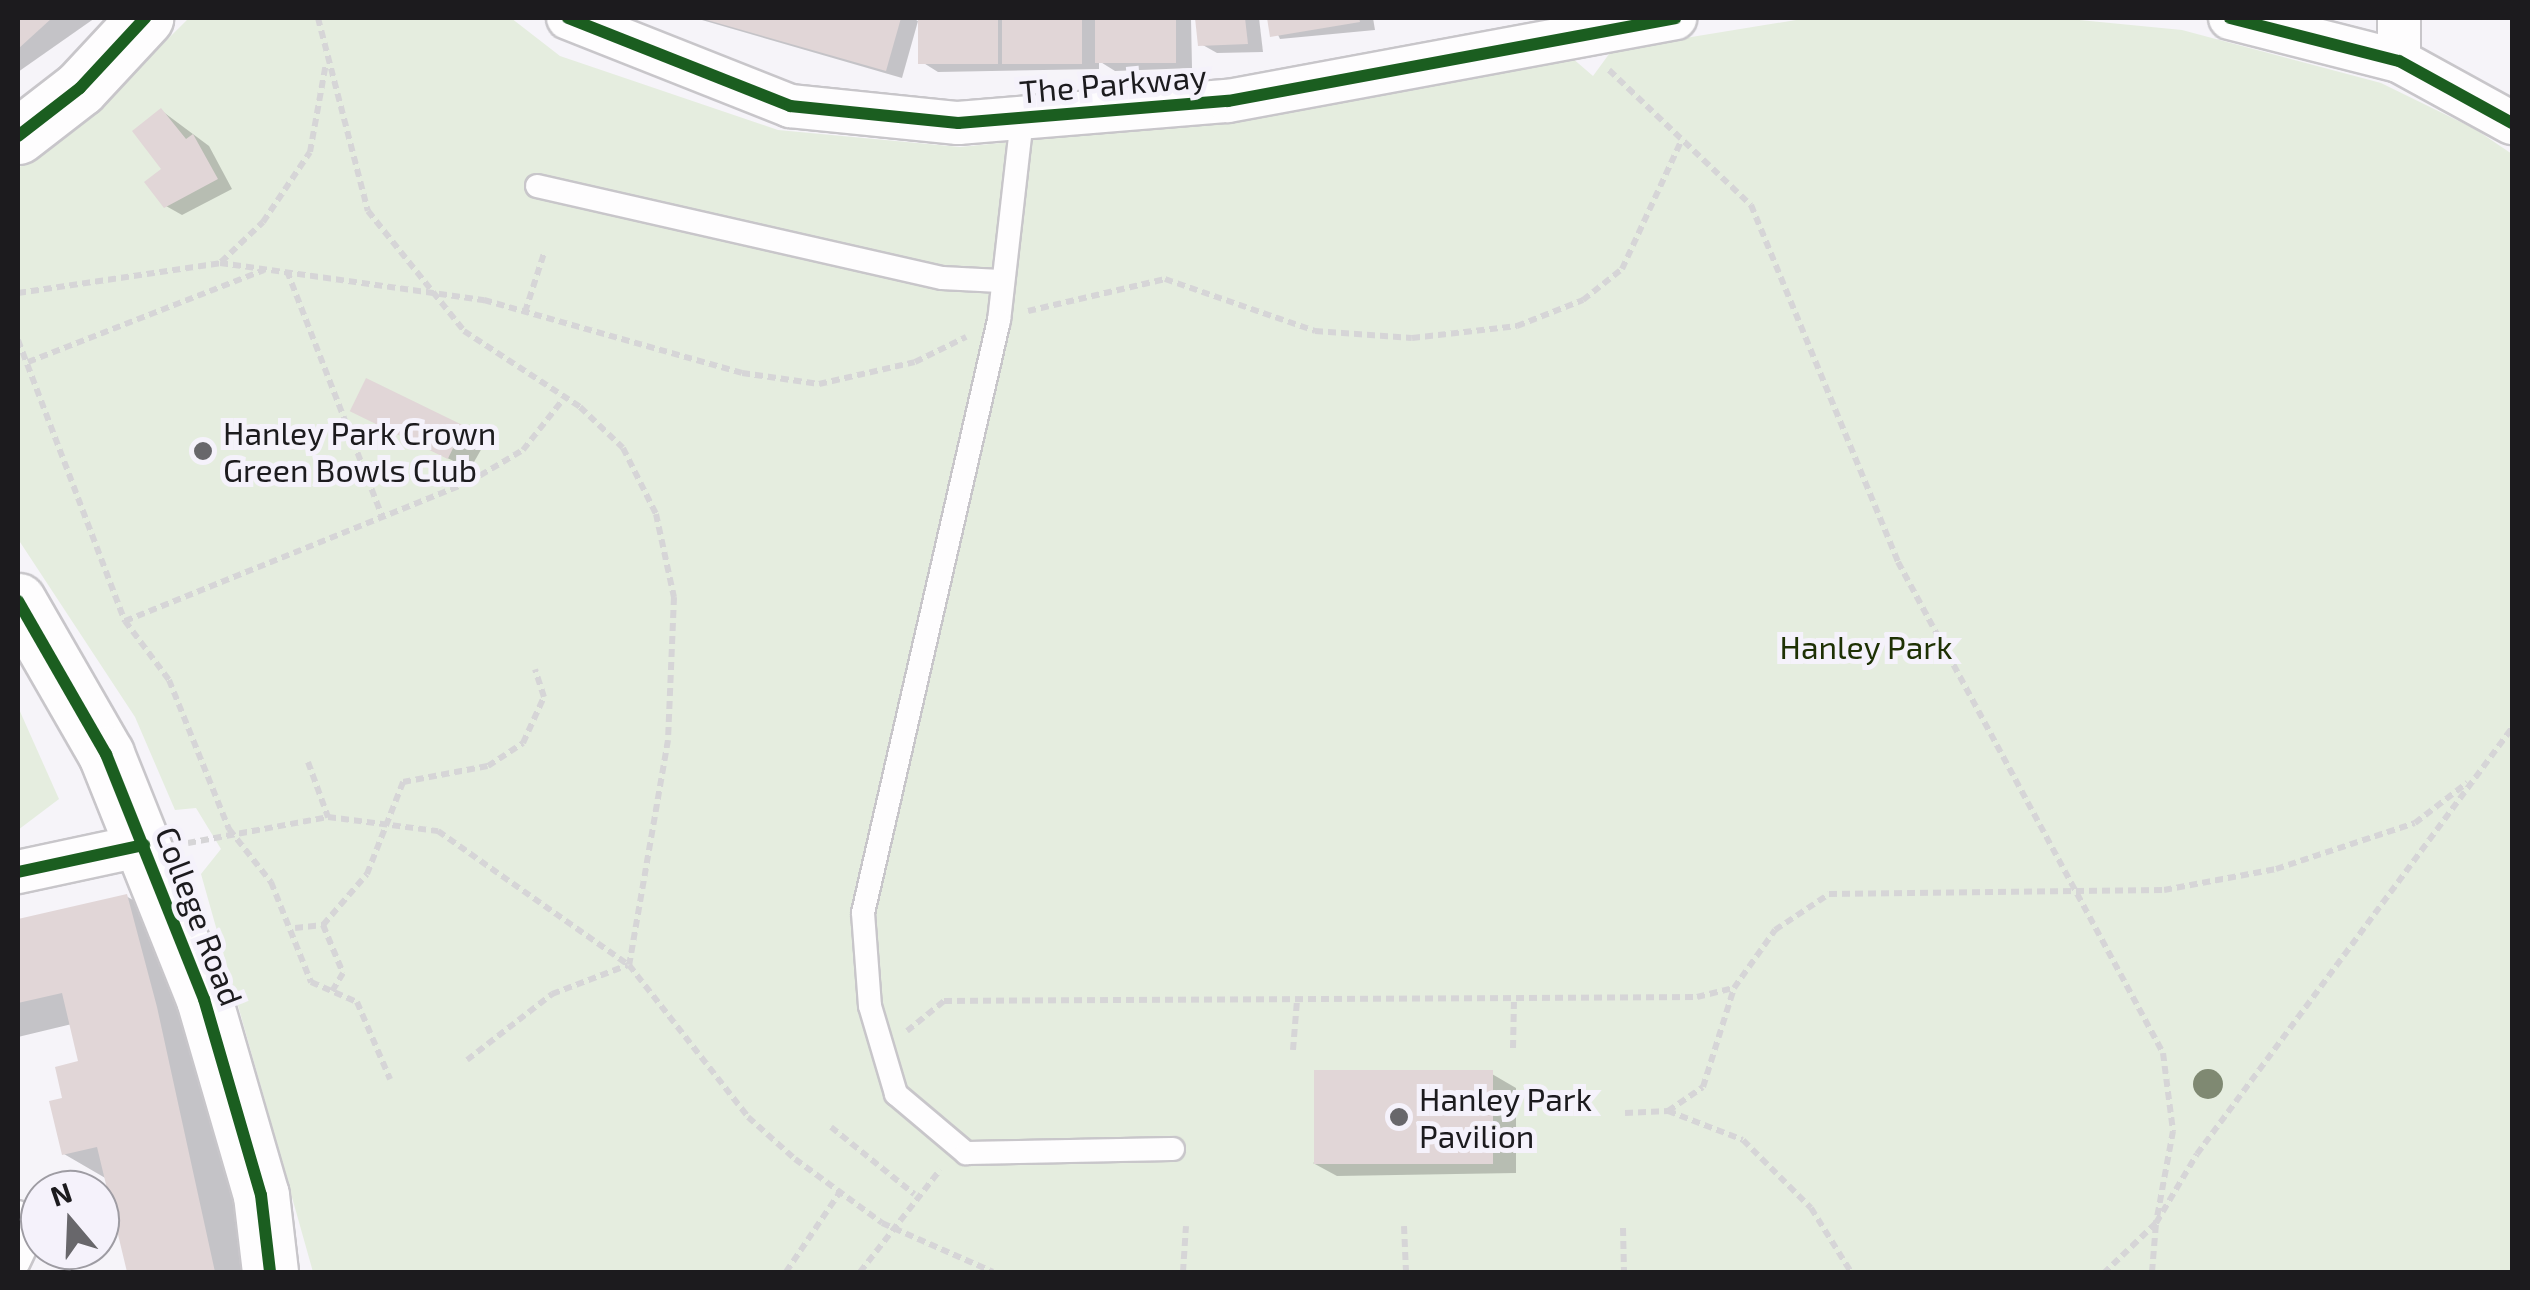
<!DOCTYPE html>
<style>
body{margin:0}
#map{position:relative;width:2530px;height:1290px;overflow:hidden;background:#f6f4f9;font-family:"Exo 2",sans-serif}
div>[style]{position:absolute}
[style*='--x']{left:calc(var(--x)*1px);top:calc(var(--y)*1px);width:calc(var(--w)*1px);rotate:calc(var(--a)*1deg)}
.green>*{inset:0;background:#e5eddf}
.shadow>*{inset:0;background:#0003}
.building>*{inset:0;background:#e1d6d7;transform-origin:0 0}
.path>*{height:6px;margin-top:-3px;transform-origin:0;background:repeating-linear-gradient(90deg,#d6d5d7 0 8px,transparent 0 13px)}
.roads{filter:drop-shadow(2px 0 #c8c6ca) drop-shadow(-2px 0 #c8c6ca) drop-shadow(0 2px #c8c6ca) drop-shadow(0 -2px #c8c6ca)}
.service>*{height:22px;margin:-11px;padding:0 11px;transform-origin:11px;border-radius:11px;background:#fefdfe}
.minor>*{height:42px;margin:-21px;padding:0 21px;transform-origin:21px;border-radius:21px;background:#fefdfe}
.tertiary>*{height:55px;margin:-27.5px;padding:0 27.5px;transform-origin:27.5px;border-radius:27.5px;background:#fefdfe}
.cycleway>*{height:12px;margin:-6px;padding:0 6px;transform-origin:6px;border-radius:6px;background:#1b5e20}
.trees>*{width:30px;height:30px;margin:-15px;border-radius:50%;background:#7f8972}
.dots>*{width:28px;height:28px;translate:-50% -50%;box-sizing:border-box;border:5px solid #f5f2fb;border-radius:50%}
span{translate:-50% -50%;white-space:nowrap;text-align:center;line-height:1.15;-webkit-text-stroke:10px #f5f2fb;paint-order:stroke}
.street-label{font-size:32px;color:#1c1b1e}
.poi-label{font-size:32px;color:#1c1b1e}
.left{translate:0 -50%;text-align:left}
.park-label{font-size:32px;color:#1e3104}
.frame{position:absolute;inset:0;border:20px solid #1c1b1e;pointer-events:none}
.north{position:absolute;left:20px;top:1170px;width:100px;height:100px;box-sizing:border-box;background:#f5f2fb;border:2px solid #9e9ca3;border-radius:50%;rotate:341deg;font-size:28px;font-weight:700;line-height:40px;text-align:center;color:#1c1b1e}
.north::after{content:'';display:block;margin:auto;width:35px;height:45px;background:#68676b;clip-path:polygon(50% 0,100% 100%,50% 72%,0 100%)}
</style>
<div id="map">
<div class="green">
<div style="clip-path:polygon(189px 18px,511px 18px,560px 56px,778px 130px,960px 147px,1153px 128px,1571px 57px,1593px 76px,1612px 50px,1808px 18px,2059px 18px,2182px 30px,2381px 83px,2475px 129px,2512px 154px,2512px 1272px,313px 1272px,201px 874px,221px 849px,196px 808px,175px 810px,135px 717px,18px 539px,18px 168px,76px 130px)"></div>
<div style="clip-path:polygon(18px 707px,59px 799px,18px 830px)"></div>
</div>
<div class="shadow">
<div style="clip-path:polygon(18px 18px,95px 18px,18px 72px)"></div>
<div style="clip-path:polygon(695px 18px,912px 18px,918px 21px,902px 78px)"></div>
<div style="clip-path:polygon(920px 18px,1191px 18px,1192px 68px,1115px 71px,1099px 61px,1099px 69px,938px 72px,922px 62px)"></div>
<div style="clip-path:polygon(1198px 18px,1259px 18px,1263px 52px,1217px 53px,1201px 44px)"></div>
<div style="clip-path:polygon(1270px 18px,1373px 18px,1375px 30px,1280px 39px)"></div>
<div style="clip-path:polygon(162px 111px,209px 146px,232px 189px,182px 215px,166px 206px)"></div>
<div style="clip-path:polygon(367px 381px,486px 441px,470px 469px,375px 423px)"></div>
<div style="clip-path:polygon(126px 896px,169px 921px,251px 1272px,129px 1272px,107px 1179px,64px 1154px,81px 1063px,72px 1024px,18px 1037px,18px 922px)"></div>
<div style="clip-path:polygon(1492px 1074px,1516px 1088px,1516px 1173px,1337px 1176px,1313px 1163px)"></div>
</div>
<div class="building">
<div style="clip-path:polygon(18px 18px,52px 18px,18px 49px)"></div>
<div style="clip-path:polygon(700px 18px,901px 18px,886px 71px)"></div>
<div style="left:918px;top:18px;width:80px;height:46px"></div>
<div style="left:1002px;top:18px;width:80px;height:46px"></div>
<div style="left:1095px;top:18px;width:81px;height:45px"></div>
<div style="clip-path:polygon(1195px 18px,1245px 18px,1248px 44px,1198px 46px)"></div>
<div style="clip-path:polygon(1267px 18px,1359px 18px,1360px 22px,1270px 37px)"></div>
<div style="clip-path:polygon(161px 108px,186px 139px,193px 134px,218px 179px,164px 208px,144px 182px,161px 169px,132px 131px)"></div>
<div style="left:366px;top:378px;width:109px;height:37px;rotate:26deg"></div>
<div style="clip-path:polygon(127px 894px,157px 1007px,215px 1272px,127px 1272px,97px 1147px,62px 1155px,49px 1101px,62px 1098px,55px 1067px,78px 1061px,62px 993px,18px 1003px,18px 919px)"></div>
<div style="left:1314px;top:1070px;width:179px;height:94px"></div>
</div>
<div class="path">
<div style="--x:318;--y:18;--w:199;--a:75.5"></div>
<div style="--x:368;--y:211;--w:154;--a:51.3"></div>
<div style="--x:464;--y:331;--w:139;--a:33.2"></div>
<div style="--x:580;--y:407;--w:59;--a:43.6"></div>
<div style="--x:623;--y:448;--w:74;--a:63.4"></div>
<div style="--x:656;--y:514;--w:85;--a:77.8"></div>
<div style="--x:674;--y:597;--w:143;--a:92.4"></div>
<div style="--x:668;--y:740;--w:228;--a:99.8"></div>
<div style="--x:629;--y:965;--w:193;--a:51.9"></div>
<div style="--x:748;--y:1117;--w:63;--a:41.8"></div>
<div style="--x:795;--y:1159;--w:108;--a:36.3"></div>
<div style="--x:882;--y:1223;--w:121;--a:23.8"></div>
<div style="--x:1609;--y:70;--w:196;--a:43.6"></div>
<div style="--x:1751;--y:205;--w:386;--a:67.6"></div>
<div style="--x:1898;--y:562;--w:558;--a:61.64"></div>
<div style="--x:2163;--y:1053;--w:79;--a:82.7"></div>
<div style="--x:2173;--y:1131;--w:94;--a:100.5"></div>
<div style="--x:2156;--y:1223;--w:71;--a:136.1"></div>
<div style="--x:221;--y:262;--w:58;--a:-43.6"></div>
<div style="--x:263;--y:222;--w:84;--a:-56.1"></div>
<div style="--x:310;--y:152;--w:90;--a:-79.8"></div>
<div style="--x:287;--y:271;--w:265;--a:68.8"></div>
<div style="--x:18;--y:293;--w:204;--a:-8.4"></div>
<div style="--x:220;--y:263;--w:267;--a:8"></div>
<div style="--x:484;--y:300;--w:268;--a:15.8"></div>
<div style="--x:742;--y:373;--w:78;--a:8.1"></div>
<div style="--x:819;--y:384;--w:98;--a:-12.9"></div>
<div style="--x:915;--y:362;--w:57;--a:-26.1"></div>
<div style="--x:1028;--y:311;--w:141;--a:-13.1"></div>
<div style="--x:1165;--y:279;--w:159;--a:19.1"></div>
<div style="--x:1315;--y:331;--w:97;--a:4.1"></div>
<div style="--x:1412;--y:338;--w:106;--a:-6.5"></div>
<div style="--x:1517;--y:326;--w:71;--a:-21.5"></div>
<div style="--x:1583;--y:300;--w:50;--a:-38.5"></div>
<div style="--x:1622;--y:269;--w:143;--a:-65.2"></div>
<div style="--x:525;--y:312;--w:62;--a:-72.1"></div>
<div style="--x:18;--y:340;--w:301;--a:69.2"></div>
<div style="--x:125;--y:621;--w:74;--a:53.3"></div>
<div style="--x:169;--y:680;--w:161;--a:68.1"></div>
<div style="--x:229;--y:829;--w:68;--a:51.6"></div>
<div style="--x:271;--y:882;--w:108;--a:68.2"></div>
<div style="--x:311;--y:982;--w:50;--a:23.5"></div>
<div style="--x:357;--y:1002;--w:84;--a:66.8"></div>
<div style="--x:28;--y:362;--w:253;--a:-21.3"></div>
<div style="--x:125;--y:621;--w:371;--a:-22"></div>
<div style="--x:469;--y:482;--w:63;--a:-30.7"></div>
<div style="--x:523;--y:450;--w:68;--a:-51.6"></div>
<div style="--x:308;--y:762;--w:59;--a:70"></div>
<div style="--x:188;--y:843;--w:142;--a:-10.5"></div>
<div style="--x:328;--y:817;--w:111;--a:7.3"></div>
<div style="--x:438;--y:831;--w:233;--a:35.1"></div>
<div style="--x:323;--y:925;--w:52;--a:67.4"></div>
<div style="--x:343;--y:973;--w:21;--a:121"></div>
<div style="--x:295;--y:928;--w:28;--a:-6"></div>
<div style="--x:323;--y:925;--w:67;--a:-49.2"></div>
<div style="--x:367;--y:874;--w:99;--a:-68.6"></div>
<div style="--x:403;--y:782;--w:86;--a:-10.7"></div>
<div style="--x:488;--y:766;--w:42;--a:-33.3"></div>
<div style="--x:523;--y:743;--w:51;--a:-65.5"></div>
<div style="--x:544;--y:697;--w:29;--a:-108"></div>
<div style="--x:907;--y:1031;--w:48;--a:-39"></div>
<div style="--x:944;--y:1001;--w:753;--a:-0.3"></div>
<div style="--x:1697;--y:997;--w:38;--a:-14"></div>
<div style="--x:1734;--y:988;--w:71;--a:-54.7"></div>
<div style="--x:1775;--y:930;--w:65;--a:-33.7"></div>
<div style="--x:1829;--y:894;--w:335;--a:-0.7"></div>
<div style="--x:2164;--y:890;--w:114;--a:-10.6"></div>
<div style="--x:2276;--y:869;--w:146;--a:-18.3"></div>
<div style="--x:2415;--y:823;--w:66;--a:-37.6"></div>
<div style="--x:1513;--y:1048;--w:46;--a:-88.8"></div>
<div style="--x:1293;--y:1050;--w:50;--a:-85.4"></div>
<div style="--x:467;--y:1060;--w:108;--a:-37.8"></div>
<div style="--x:552;--y:994;--w:81;--a:-20.9"></div>
<div style="--x:1668;--y:1111;--w:80;--a:21.1"></div>
<div style="--x:1743;--y:1140;--w:96;--a:45"></div>
<div style="--x:1811;--y:1208;--w:75;--a:58"></div>
<div style="--x:1625;--y:1113;--w:43;--a:-2.7"></div>
<div style="--x:1668;--y:1111;--w:42;--a:-34.4"></div>
<div style="--x:1703;--y:1087;--w:104;--a:-72.6"></div>
<div style="--x:831;--y:1127;--w:107;--a:38.9"></div>
<div style="--x:1404;--y:1226;--w:46;--a:87.5"></div>
<div style="--x:1623;--y:1228;--w:44;--a:88.7"></div>
<div style="--x:786;--y:1272;--w:97;--a:-56"></div>
<div style="--x:860;--y:1272;--w:130;--a:-51.9"></div>
<div style="--x:1183;--y:1272;--w:46;--a:-86.3"></div>
<div style="--x:2152;--y:1272;--w:49;--a:-85.3"></div>
<div style="--x:2156;--y:1223;--w:80;--a:-59.3"></div>
<div style="--x:2197;--y:1154;--w:530;--a:-53.52"></div>
</div>
<div class="roads">
<div class="service">
<div style="--x:1022;--y:119;--w:202;--a:96.5"></div>
<div style="--x:999;--y:320;--w:608;--a:102.92"></div>
<div style="--x:863;--y:913;--w:93;--a:85.7"></div>
<div style="--x:870;--y:1006;--w:92;--a:73.5"></div>
<div style="--x:896;--y:1094;--w:92;--a:40.1"></div>
<div style="--x:966;--y:1153;--w:207;--a:-1.1"></div>
<div style="--x:537;--y:186;--w:415;--a:12.8"></div>
<div style="--x:942;--y:278;--w:58;--a:3"></div>
<div style="--x:18;--y:1212;--w:36;--a:77"></div>
<div style="--x:26;--y:1247;--w:19;--a:115"></div>
</div>
<div class="minor">
<div style="--x:568;--y:18;--w:239;--a:21.6"></div>
<div style="--x:790;--y:106;--w:169;--a:5.8"></div>
<div style="--x:958;--y:123;--w:271;--a:-4.7"></div>
<div style="--x:1228;--y:101;--w:455;--a:-10.5"></div>
<div style="--x:2230;--y:18;--w:174;--a:14.3"></div>
<div style="--x:2399;--y:61;--w:129;--a:28.8"></div>
<div style="--x:2399;--y:61;--w:43;--a:-90"></div>
<div style="--x:18;--y:872;--w:129;--a:-12.1"></div>
</div>
<div class="tertiary">
<div style="--x:18;--y:136;--w:78;--a:-37.7"></div>
<div style="--x:80;--y:88;--w:96;--a:-47.1"></div>
<div style="--x:18;--y:601;--w:177;--a:60.1"></div>
<div style="--x:106;--y:754;--w:264;--a:68.2"></div>
<div style="--x:204;--y:999;--w:204;--a:73.8"></div>
<div style="--x:261;--y:1195;--w:78;--a:83.3"></div>
</div>
</div>
<div class="cycleway">
<div style="--x:568;--y:18;--w:239;--a:21.6"></div>
<div style="--x:790;--y:106;--w:169;--a:5.8"></div>
<div style="--x:958;--y:123;--w:271;--a:-4.7"></div>
<div style="--x:1228;--y:101;--w:455;--a:-10.5"></div>
<div style="--x:2230;--y:18;--w:174;--a:14.3"></div>
<div style="--x:2399;--y:61;--w:129;--a:28.8"></div>
<div style="--x:18;--y:136;--w:78;--a:-37.7"></div>
<div style="--x:80;--y:88;--w:96;--a:-47.1"></div>
<div style="--x:18;--y:601;--w:177;--a:60.1"></div>
<div style="--x:106;--y:754;--w:264;--a:68.2"></div>
<div style="--x:204;--y:999;--w:204;--a:73.8"></div>
<div style="--x:261;--y:1195;--w:78;--a:83.3"></div>
<div style="--x:18;--y:872;--w:129;--a:-12.1"></div>
</div>
<div class="trees">
<div style="left:2208px;top:1084px"></div>
</div>
<div class="dots">
<div style="left:203px;top:451px;background:#68676b"></div>
<div style="left:1399px;top:1117px;background:#68676b"></div>
</div>
<div class="street-label">
<span style="left:1113px;top:83px;rotate:-5deg">The Parkway</span>
<span style="left:200px;top:916px;rotate:69deg">College Road</span>
</div>
<div class="poi-label">
<span class="left" style="left:223px;top:451px">Hanley Park Crown<br>Green Bowls Club</span>
<span class="left" style="left:1419px;top:1117px">Hanley Park<br>Pavilion</span>
</div>
<div class="park-label">
<span style="left:1866px;top:646px">Hanley Park</span>
</div>
<div class="frame"></div>
<div class="north">N</div>
</div>
